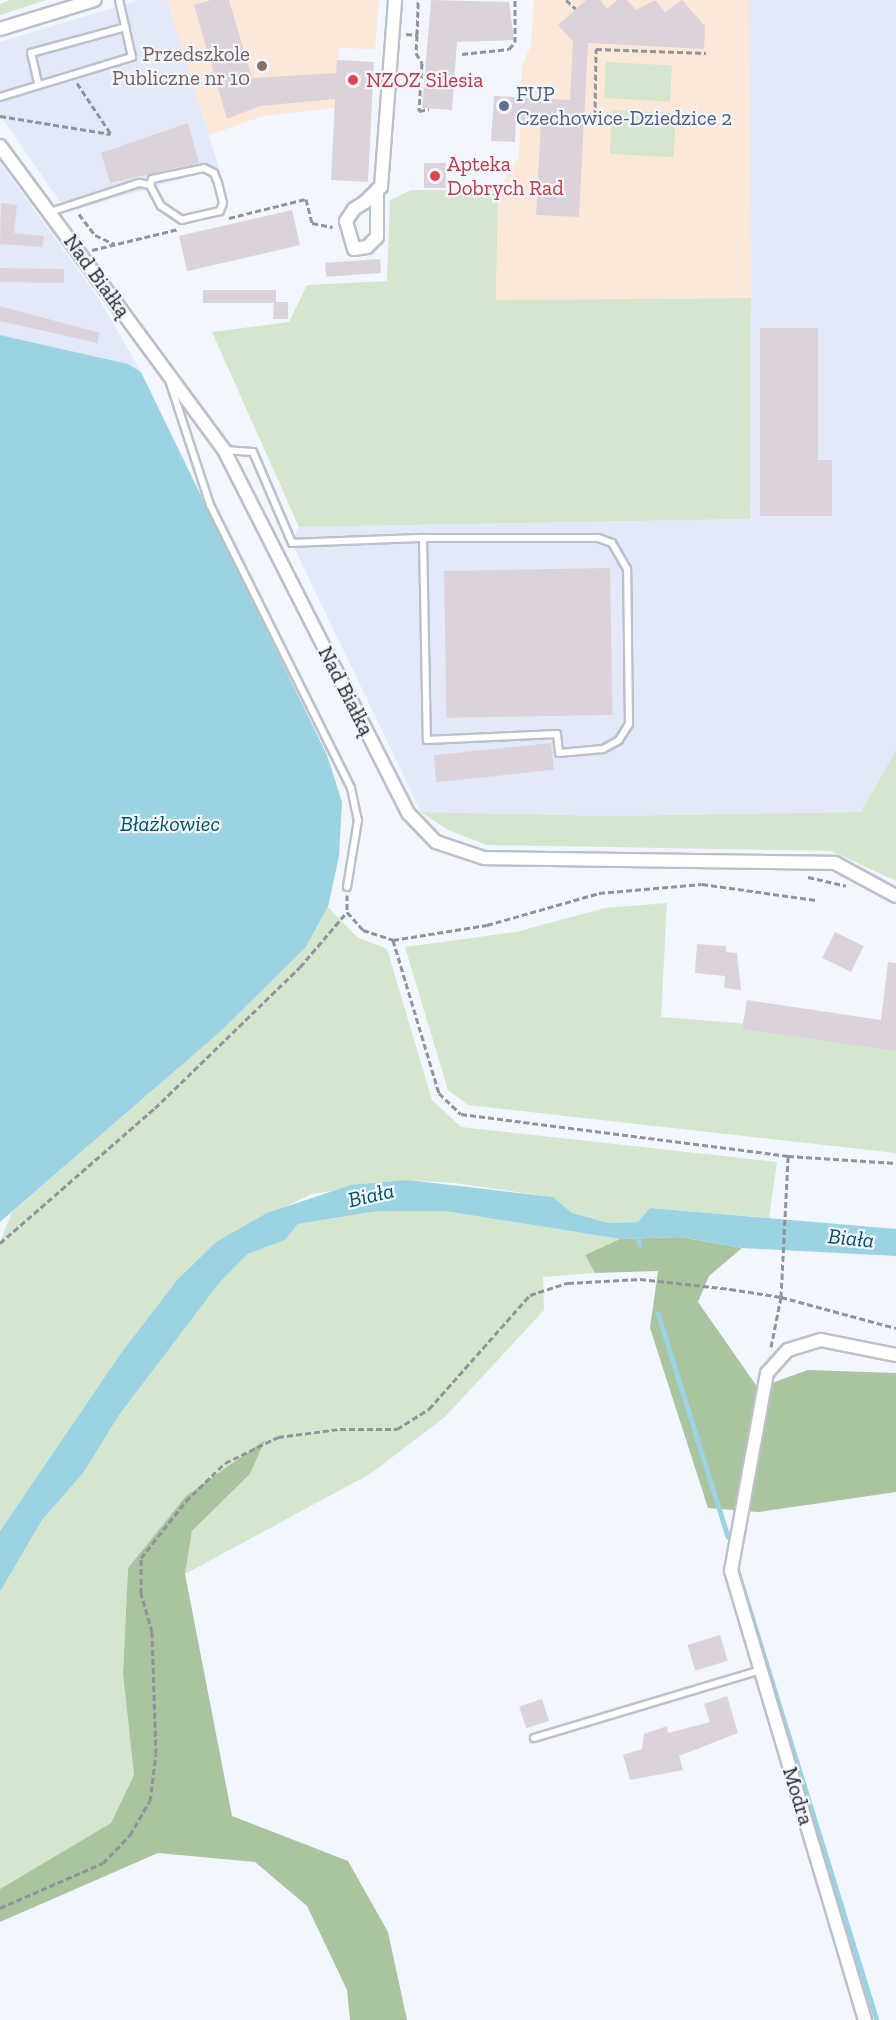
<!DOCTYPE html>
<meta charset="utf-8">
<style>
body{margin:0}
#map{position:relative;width:896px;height:2020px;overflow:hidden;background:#f2f6ff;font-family:"Zilla Slab",serif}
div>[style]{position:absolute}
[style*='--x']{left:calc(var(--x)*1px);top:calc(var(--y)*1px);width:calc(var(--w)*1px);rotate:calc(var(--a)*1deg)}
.built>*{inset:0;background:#e3e9f9}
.education>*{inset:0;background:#fbe8d8}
.green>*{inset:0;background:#d5e6cf;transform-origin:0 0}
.forest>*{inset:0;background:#a9c49e}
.water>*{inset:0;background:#9cd3e2}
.stream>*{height:4.5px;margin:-2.25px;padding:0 2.25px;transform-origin:2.25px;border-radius:2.25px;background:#9cd3e2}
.building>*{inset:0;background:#dcd3da;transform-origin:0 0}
.path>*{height:3px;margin-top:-1.5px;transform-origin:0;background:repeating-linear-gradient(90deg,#90939a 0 6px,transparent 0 9px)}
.roads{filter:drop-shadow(2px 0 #bcc0c8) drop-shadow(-2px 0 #bcc0c8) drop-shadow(0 2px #bcc0c8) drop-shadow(0 -2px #bcc0c8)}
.service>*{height:6px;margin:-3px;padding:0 3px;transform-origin:3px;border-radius:3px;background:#fff}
.minor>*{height:12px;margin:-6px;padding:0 6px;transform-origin:6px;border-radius:6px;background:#fff}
.dots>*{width:16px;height:16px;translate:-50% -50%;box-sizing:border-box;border:3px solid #f2f6ff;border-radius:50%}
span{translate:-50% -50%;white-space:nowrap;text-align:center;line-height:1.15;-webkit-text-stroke:4.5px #f2f6ff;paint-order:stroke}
.education-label{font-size:21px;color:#785e54}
.right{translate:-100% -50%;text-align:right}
.health-label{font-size:21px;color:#be3a42}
.left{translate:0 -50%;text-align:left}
.service-label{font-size:21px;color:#4e5e75}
.street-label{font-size:21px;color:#242629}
.water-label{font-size:22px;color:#005263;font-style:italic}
</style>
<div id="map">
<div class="built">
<div style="clip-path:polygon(139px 0,167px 0,219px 168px,67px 212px,0 115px,0 42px)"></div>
<div style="clip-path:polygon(749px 0,896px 0,896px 750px,861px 812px,608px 816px,421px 812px,292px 543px,299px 527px,750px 519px)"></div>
<div style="clip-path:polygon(0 163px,99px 299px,141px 372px,128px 364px,0 335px)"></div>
</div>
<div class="education">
<div style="clip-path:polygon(167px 0,379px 0,375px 49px,339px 48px,335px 108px,263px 116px,209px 135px)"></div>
<div style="clip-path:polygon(534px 0,749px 0,751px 298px,496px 300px,498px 190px,519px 157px,522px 66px,531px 45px)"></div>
</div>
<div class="green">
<div style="clip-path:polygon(10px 0,46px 0,0 15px,0 4px)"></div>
<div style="left:606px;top:62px;width:66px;height:36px;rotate:3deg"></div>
<div style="left:612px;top:110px;width:64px;height:44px;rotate:3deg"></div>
<div style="clip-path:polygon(411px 190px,498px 190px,496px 300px,751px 298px,750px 519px,299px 527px,212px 332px,289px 322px,307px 285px,387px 281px,390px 200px)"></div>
<div style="clip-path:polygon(896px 750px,896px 881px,832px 851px,487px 845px,448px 830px,421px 812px,608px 816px,861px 812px)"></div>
<div style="clip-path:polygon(667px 903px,661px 1017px,896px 1036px,896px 1153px,468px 1105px,448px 1090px,405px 947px,516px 932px,605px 908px)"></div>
<div style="clip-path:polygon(328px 907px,357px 937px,387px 949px,432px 1100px,461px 1127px,777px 1162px,769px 1218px,650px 1208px,638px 1222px,609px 1223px,572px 1213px,553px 1197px,454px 1183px,408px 1180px,311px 1194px,216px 1242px,177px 1280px,121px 1353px,0 1531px,0 1242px,12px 1212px,220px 1032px,305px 948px)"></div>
<div style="clip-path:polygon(378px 1211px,445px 1211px,620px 1239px,585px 1255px,595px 1273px,543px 1277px,544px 1310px,445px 1417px,370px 1474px,185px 1574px,192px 1531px,250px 1474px,264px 1441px,186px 1496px,128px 1568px,123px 1674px,134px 1775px,111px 1823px,0 1889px,0 1592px,42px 1520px,84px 1472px,119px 1415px,220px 1282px,248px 1254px,285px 1240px,298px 1224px)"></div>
</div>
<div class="forest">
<div style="clip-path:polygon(681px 1237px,742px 1248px,709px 1276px,698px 1302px,758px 1388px,808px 1370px,896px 1373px,896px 1492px,758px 1512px,708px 1508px,650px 1328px,658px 1271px,595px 1273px,585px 1255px,620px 1239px)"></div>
<div style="clip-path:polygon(265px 1440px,250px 1474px,192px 1531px,185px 1574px,232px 1816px,348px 1861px,388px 1932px,407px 2020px,350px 2020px,347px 1990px,307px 1906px,255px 1862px,158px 1853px,0 1922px,0 1889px,111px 1823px,134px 1775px,123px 1674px,128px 1568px,186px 1496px)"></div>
</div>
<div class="water">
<div style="clip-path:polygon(0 335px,128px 364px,141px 372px,327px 755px,342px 802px,339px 856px,328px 907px,305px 948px,220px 1032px,0 1222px)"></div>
<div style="clip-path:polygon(408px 1180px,553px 1197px,572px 1213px,609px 1223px,638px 1222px,650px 1208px,896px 1229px,896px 1256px,742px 1248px,681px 1237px,620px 1239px,445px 1211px,378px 1211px,298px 1224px,285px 1240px,248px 1254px,220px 1282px,119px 1415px,84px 1472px,42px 1520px,0 1592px,0 1531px,121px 1353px,177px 1280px,216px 1242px,267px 1213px,351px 1185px)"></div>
</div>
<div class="stream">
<div style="--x:637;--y:1234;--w:11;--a:75"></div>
<div style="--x:658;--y:1313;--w:234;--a:72.6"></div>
<div style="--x:736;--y:1565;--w:476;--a:72.8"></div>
</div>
<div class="building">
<div style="clip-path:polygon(211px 0,229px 0,252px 78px,336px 73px,337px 60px,374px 62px,368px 182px,331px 180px,335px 99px,260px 106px,227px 119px,194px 5px)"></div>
<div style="clip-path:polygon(431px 0,509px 2px,514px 40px,457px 42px,452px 110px,422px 108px)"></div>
<div style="clip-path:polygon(586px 0,600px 0,607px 9px,617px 0,627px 0,636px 10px,655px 0,665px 12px,682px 0,705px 26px,704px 49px,588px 43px,579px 217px,536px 215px,541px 122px,516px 121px,515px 142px,491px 141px,494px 96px,570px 100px,573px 42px,558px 25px)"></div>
<div style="clip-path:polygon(188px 123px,199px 163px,110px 183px,101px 153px)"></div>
<div style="left:424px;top:163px;width:22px;height:25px"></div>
<div style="clip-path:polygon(1px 203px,17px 205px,14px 233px,44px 236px,42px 247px,0 244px)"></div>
<div style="left:292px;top:210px;width:36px;height:116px;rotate:77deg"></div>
<div style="left:380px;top:259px;width:14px;height:55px;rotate:86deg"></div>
<div style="left:0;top:268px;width:64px;height:14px;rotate:1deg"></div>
<div style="clip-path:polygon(203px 290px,276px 290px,276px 302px,288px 302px,288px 319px,273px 319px,274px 303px,203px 303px)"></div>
<div style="clip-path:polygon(0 306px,100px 333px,97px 343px,0 321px)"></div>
<div style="clip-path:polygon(760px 328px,818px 328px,818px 460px,832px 460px,832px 516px,760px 516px)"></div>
<div style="left:610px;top:568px;width:147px;height:166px;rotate:89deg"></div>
<div style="left:551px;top:743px;width:27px;height:118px;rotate:84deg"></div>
<div style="left:835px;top:932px;width:32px;height:29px;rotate:26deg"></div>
<div style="clip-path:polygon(697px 944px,726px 946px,726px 952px,737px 953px,741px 990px,724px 988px,725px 976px,695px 973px)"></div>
<div style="clip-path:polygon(888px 962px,896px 963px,896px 1051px,742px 1029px,747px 1000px,881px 1020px)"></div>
<div style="left:720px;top:1635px;width:27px;height:34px;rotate:73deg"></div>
<div style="clip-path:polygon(727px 1696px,738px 1733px,679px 1756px,683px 1770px,630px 1780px,623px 1755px,642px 1749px,644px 1734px,667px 1726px,668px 1733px,710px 1722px,704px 1704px)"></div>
<div style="left:542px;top:1699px;width:23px;height:24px;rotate:72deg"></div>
</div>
<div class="path">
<div style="--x:566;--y:0;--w:13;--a:42"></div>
<div style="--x:406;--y:34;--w:11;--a:5"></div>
<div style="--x:417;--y:35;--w:35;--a:-88"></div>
<div style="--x:417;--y:35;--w:18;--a:93"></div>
<div style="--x:416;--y:53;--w:12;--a:59"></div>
<div style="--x:422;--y:63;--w:48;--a:93.6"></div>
<div style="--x:419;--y:111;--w:10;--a:-11"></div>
<div style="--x:462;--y:54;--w:47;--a:-6.1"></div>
<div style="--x:509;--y:49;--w:9;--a:-49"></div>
<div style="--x:515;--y:42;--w:42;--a:-90"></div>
<div style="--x:77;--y:83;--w:61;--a:56.3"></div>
<div style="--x:0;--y:116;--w:112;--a:9.2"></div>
<div style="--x:595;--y:116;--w:67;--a:-89.1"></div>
<div style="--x:596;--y:49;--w:110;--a:2.1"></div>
<div style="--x:79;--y:214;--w:26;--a:53"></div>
<div style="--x:95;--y:235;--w:21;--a:25"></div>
<div style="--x:229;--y:218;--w:79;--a:-13.9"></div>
<div style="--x:306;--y:199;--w:25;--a:76"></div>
<div style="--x:312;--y:223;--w:21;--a:11"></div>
<div style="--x:92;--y:250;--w:89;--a:-13.7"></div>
<div style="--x:808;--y:877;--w:39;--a:13"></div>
<div style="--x:347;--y:895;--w:17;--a:90"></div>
<div style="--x:347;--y:912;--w:24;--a:48"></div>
<div style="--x:363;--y:930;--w:32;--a:18"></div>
<div style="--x:393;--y:940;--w:95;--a:-9.1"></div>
<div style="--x:487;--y:925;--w:116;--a:-15.9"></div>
<div style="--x:599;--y:893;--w:103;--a:-5"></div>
<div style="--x:702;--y:884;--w:115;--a:8"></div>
<div style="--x:393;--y:940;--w:160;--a:73.3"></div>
<div style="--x:439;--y:1093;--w:30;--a:44"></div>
<div style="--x:461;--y:1114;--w:330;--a:7.3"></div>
<div style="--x:788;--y:1156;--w:108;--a:3.7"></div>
<div style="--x:0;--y:1243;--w:206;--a:-41.1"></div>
<div style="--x:155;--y:1108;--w:202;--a:-44.2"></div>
<div style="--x:300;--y:967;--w:72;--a:-49.5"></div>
<div style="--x:771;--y:1347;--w:51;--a:-78.7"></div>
<div style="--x:781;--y:1297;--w:140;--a:-87.1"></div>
<div style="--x:0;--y:1908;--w:112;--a:-23.6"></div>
<div style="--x:103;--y:1863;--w:39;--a:-46"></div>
<div style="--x:130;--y:1835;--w:39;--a:-60"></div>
<div style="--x:150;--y:1801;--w:47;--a:-82.7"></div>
<div style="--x:156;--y:1754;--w:122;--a:-91.9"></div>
<div style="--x:152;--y:1632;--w:41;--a:-105.8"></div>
<div style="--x:141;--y:1593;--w:35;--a:-90"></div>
<div style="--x:141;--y:1558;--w:73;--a:-51.7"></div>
<div style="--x:186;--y:1501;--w:54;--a:-44.3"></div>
<div style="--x:225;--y:1463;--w:59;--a:-26.1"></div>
<div style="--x:278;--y:1437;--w:63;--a:-7.4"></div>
<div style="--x:340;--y:1429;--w:57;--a:0"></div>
<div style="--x:397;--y:1429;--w:38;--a:-32"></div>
<div style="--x:429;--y:1409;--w:152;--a:-48.5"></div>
<div style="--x:530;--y:1295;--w:40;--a:-18"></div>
<div style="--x:568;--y:1283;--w:72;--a:-3.2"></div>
<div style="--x:640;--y:1279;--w:91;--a:6.3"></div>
<div style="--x:730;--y:1289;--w:52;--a:8.9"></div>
<div style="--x:781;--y:1297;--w:119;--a:15.1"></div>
</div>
<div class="roads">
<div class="service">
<div style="--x:38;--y:83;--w:31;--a:-103"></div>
<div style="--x:31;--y:53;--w:98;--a:-15.3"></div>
<div style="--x:0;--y:97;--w:138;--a:-16.9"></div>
<div style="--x:132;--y:57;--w:58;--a:-102.8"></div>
<div style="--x:204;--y:168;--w:11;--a:27"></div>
<div style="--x:214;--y:173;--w:11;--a:68"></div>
<div style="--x:218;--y:183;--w:21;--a:76"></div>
<div style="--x:223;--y:203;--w:9;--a:111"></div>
<div style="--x:220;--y:211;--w:39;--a:167"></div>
<div style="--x:182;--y:220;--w:25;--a:-146"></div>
<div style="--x:161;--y:206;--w:24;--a:-118"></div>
<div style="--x:150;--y:185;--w:6;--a:-72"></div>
<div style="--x:152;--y:179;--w:53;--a:-11.9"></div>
<div style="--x:50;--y:212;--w:94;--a:-18"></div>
<div style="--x:139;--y:183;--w:11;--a:10"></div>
<div style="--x:170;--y:383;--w:128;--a:71.8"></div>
<div style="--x:210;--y:505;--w:316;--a:63.5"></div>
<div style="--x:351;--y:788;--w:33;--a:78"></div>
<div style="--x:358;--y:820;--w:68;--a:99.3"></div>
<div style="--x:224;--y:450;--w:29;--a:4"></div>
<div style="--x:253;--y:452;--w:99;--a:66.8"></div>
<div style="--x:292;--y:543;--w:131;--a:-2.2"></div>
<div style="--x:423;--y:538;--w:202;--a:88.9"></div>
<div style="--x:427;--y:740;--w:130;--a:-2.6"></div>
<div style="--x:557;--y:734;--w:19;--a:84"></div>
<div style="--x:559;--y:753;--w:44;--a:-5.2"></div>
<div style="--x:603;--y:749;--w:18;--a:-29"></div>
<div style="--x:619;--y:740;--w:19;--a:-58"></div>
<div style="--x:629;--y:724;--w:155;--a:-90.7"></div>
<div style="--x:627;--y:569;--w:30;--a:-120"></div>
<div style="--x:612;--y:543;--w:15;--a:-160"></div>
<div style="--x:598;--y:538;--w:175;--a:180"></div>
<div style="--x:534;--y:1738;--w:236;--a:-16.7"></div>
</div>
<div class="minor">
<div style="--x:0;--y:29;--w:99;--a:-17"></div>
<div style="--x:0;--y:146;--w:378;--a:53.6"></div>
<div style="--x:224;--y:450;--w:408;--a:63.1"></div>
<div style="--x:409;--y:814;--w:39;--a:46"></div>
<div style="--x:436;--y:842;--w:51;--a:18.4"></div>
<div style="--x:484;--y:858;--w:351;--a:0.8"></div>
<div style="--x:835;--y:863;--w:69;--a:28.4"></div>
<div style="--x:377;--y:190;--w:47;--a:90"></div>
<div style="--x:377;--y:237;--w:14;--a:135"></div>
<div style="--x:367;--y:247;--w:13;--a:171"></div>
<div style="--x:354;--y:249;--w:29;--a:-106"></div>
<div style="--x:346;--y:221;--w:14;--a:-56"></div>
<div style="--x:354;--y:209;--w:13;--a:-32"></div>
<div style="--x:365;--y:202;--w:17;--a:-45"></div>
<div style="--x:377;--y:190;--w:5;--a:-37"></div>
<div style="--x:381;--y:187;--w:188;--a:-85.7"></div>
<div style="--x:865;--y:2020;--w:469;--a:-106.6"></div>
<div style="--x:731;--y:1571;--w:201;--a:-79.7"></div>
<div style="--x:767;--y:1373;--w:31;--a:-48"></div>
<div style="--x:788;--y:1350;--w:34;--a:-17"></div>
<div style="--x:821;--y:1340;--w:76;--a:11.3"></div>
</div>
</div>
<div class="dots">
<div style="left:262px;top:66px;background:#8d6e63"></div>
<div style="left:353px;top:80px;background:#e0444e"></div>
<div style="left:504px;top:106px;background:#5c6f8a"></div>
<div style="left:435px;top:176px;background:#e0444e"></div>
</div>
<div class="education-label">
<span class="right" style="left:250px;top:66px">Przedszkole<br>Publiczne nr 10</span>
</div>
<div class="health-label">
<span class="left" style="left:366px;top:80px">NZOZ Silesia</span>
<span class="left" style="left:447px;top:176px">Apteka<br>Dobrych Rad</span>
</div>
<div class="service-label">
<span class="left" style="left:516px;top:106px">FUP<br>Czechowice-Dziedzice 2</span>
</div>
<div class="street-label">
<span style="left:97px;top:276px;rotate:54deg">Nad Białką</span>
<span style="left:346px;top:691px;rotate:63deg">Nad Białką</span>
<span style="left:798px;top:1796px;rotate:73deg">Modra</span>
</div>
<div class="water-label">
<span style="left:170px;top:824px">Błażkowiec</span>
<span style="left:371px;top:1195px;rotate:-13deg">Biała</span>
<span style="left:851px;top:1238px;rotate:6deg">Biała</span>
</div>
</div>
